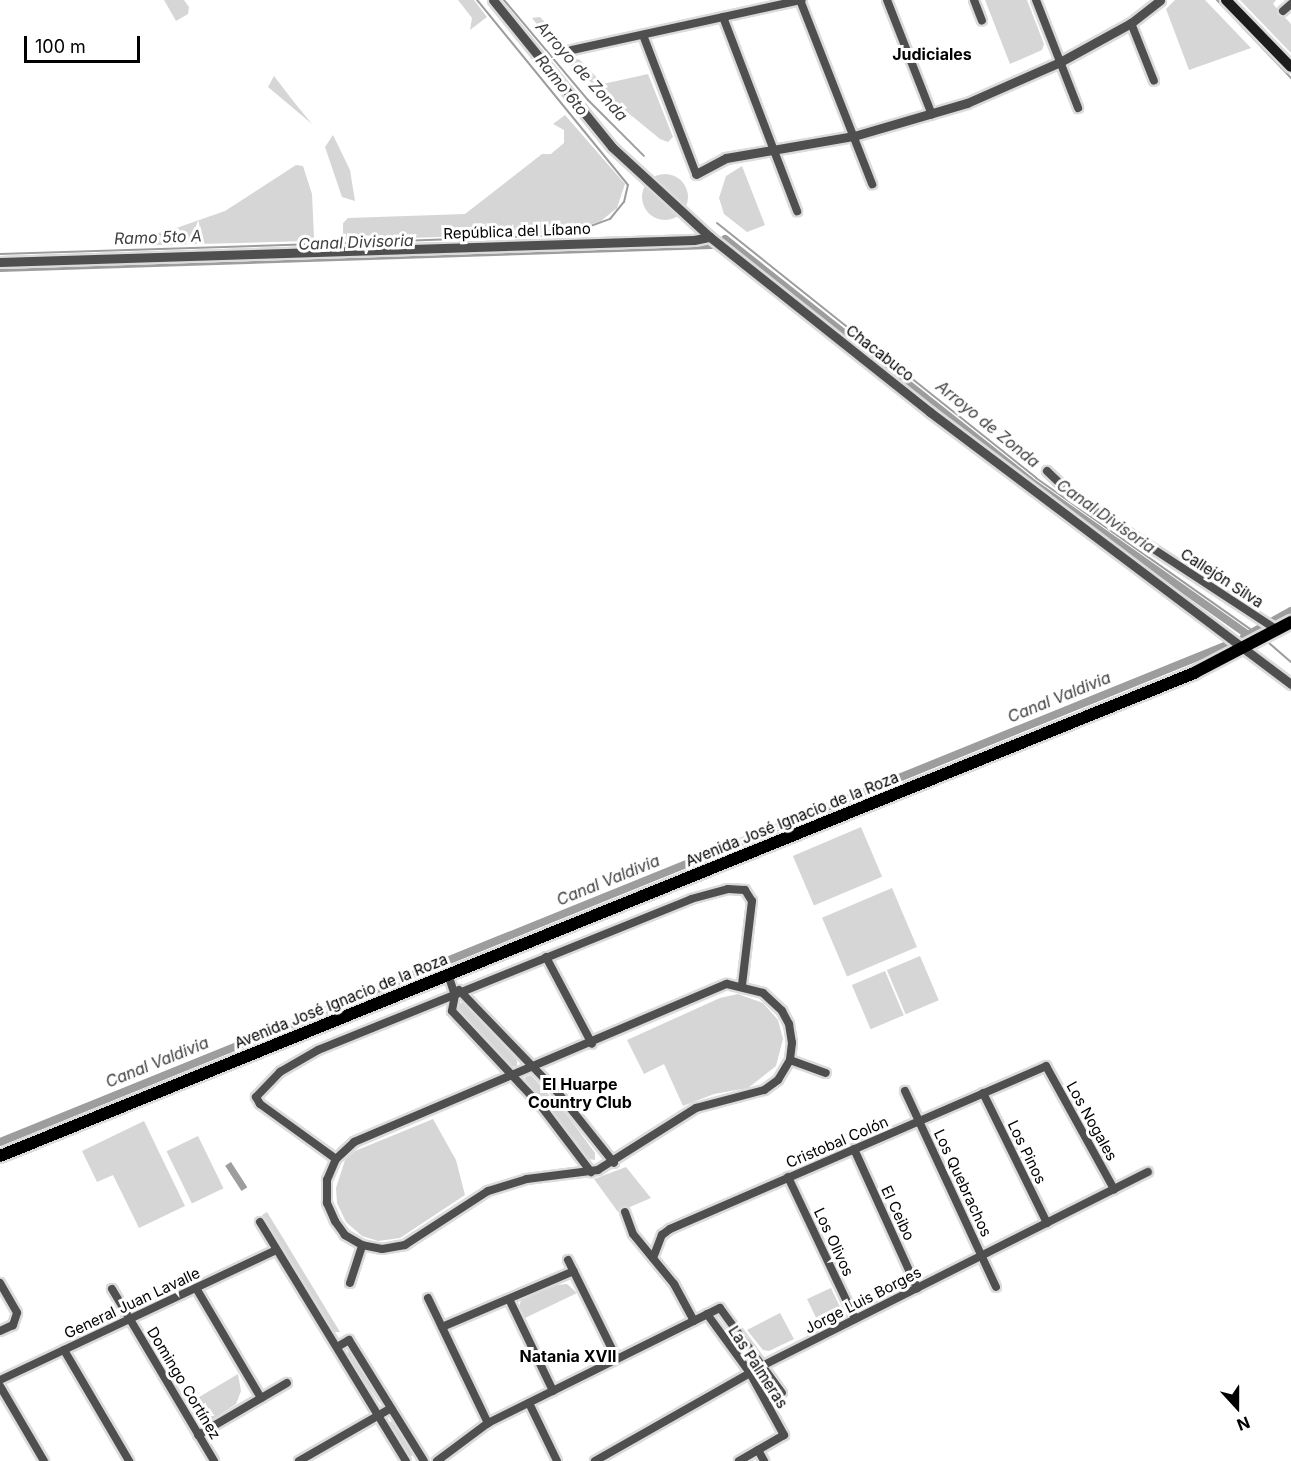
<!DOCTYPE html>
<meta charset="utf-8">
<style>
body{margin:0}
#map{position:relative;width:1291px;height:1461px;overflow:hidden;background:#fff;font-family:Inter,sans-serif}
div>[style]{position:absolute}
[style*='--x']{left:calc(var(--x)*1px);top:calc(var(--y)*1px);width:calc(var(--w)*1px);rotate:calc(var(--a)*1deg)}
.green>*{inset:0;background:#d6d6d6;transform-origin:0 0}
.round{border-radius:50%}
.water>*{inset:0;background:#9d9d9d;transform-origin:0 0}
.stream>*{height:2px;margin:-1px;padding:0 1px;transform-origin:1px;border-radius:1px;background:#9d9d9d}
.canal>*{height:8px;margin:-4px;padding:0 4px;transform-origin:4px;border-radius:4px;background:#9d9d9d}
.roads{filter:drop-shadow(2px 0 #dbdbdb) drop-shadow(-2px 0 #dbdbdb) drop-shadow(0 2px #dbdbdb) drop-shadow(0 -2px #dbdbdb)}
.minor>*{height:8px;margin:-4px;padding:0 4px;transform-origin:4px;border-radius:4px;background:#4f4f4f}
.tertiary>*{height:9px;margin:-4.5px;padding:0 4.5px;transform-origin:4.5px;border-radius:4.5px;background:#4f4f4f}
.secondary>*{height:10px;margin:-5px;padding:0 5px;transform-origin:5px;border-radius:5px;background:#1c1c1c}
.primary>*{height:12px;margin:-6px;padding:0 6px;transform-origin:6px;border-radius:6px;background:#000}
span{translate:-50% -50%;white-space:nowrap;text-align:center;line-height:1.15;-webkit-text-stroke:6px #fff;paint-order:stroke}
.street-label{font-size:15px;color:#000}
.neighbourhood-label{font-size:16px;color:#000;font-weight:700}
.water-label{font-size:16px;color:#3e3e3e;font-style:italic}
.north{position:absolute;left:1207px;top:1377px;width:60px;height:60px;-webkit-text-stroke:4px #fff;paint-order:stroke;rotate:159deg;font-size:16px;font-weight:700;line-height:24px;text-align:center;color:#000}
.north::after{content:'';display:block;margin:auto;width:21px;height:27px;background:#000;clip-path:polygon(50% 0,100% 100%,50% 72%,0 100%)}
.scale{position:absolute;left:24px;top:36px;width:116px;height:27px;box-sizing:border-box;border:3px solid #000;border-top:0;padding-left:8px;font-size:18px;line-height:21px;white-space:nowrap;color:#000;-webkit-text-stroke:4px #fff;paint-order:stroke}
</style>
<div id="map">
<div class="green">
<div style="clip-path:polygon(164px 0,184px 0,189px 7px,188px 14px,176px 21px)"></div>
<div style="clip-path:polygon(458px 0,474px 0,487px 17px,470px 30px,472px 18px)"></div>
<div style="clip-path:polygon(985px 0,1027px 0,1044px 44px,1042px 50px,1010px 64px)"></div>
<div style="clip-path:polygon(1175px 0,1205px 0,1251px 48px,1189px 70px,1166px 9px)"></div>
<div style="clip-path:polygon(1240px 0,1276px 0,1273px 4px,1291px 24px,1291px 53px)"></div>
<div style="clip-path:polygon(540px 17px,565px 43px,567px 55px,580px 60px,603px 84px,648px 74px,673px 137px,668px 142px,660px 139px,571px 66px,532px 18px)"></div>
<div style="clip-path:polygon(274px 76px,294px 102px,312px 124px,268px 87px)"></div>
<div style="clip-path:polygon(565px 115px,625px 184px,617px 208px,601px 221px,566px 233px,346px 240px,343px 235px,343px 223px,348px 218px,465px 214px,542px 154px,551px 154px,564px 143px,564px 130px,553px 124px)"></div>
<div style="clip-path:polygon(333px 135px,350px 170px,355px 201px,342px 197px,325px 147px)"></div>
<div style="clip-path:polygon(296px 165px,303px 166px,312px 194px,314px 237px,308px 241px,123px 246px,119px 239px,165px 232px,225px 211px)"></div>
<div style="clip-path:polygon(742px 166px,765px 225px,747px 232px,724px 214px,719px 198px,726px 176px)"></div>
<div class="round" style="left:642px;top:174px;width:46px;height:46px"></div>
<div style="left:861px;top:827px;width:54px;height:74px;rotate:67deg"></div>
<div style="left:892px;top:888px;width:64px;height:76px;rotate:67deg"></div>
<div style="left:920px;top:956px;width:48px;height:36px;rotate:67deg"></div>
<div style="left:885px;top:971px;width:48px;height:36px;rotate:67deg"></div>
<div style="clip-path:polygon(738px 994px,763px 1003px,778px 1020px,783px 1039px,776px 1066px,748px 1088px,714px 1094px,683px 1106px,664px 1064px,644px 1074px,627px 1040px,720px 998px)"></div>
<div style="clip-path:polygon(457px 1003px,464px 1003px,517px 1060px,517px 1066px,511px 1067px,457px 1010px)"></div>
<div style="clip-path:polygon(531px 1075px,568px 1116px,595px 1153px,595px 1160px,588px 1159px,526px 1082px,525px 1077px)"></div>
<div style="clip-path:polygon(433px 1119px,456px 1160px,465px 1195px,400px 1238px,378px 1241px,362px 1236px,346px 1222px,337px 1203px,336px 1188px,345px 1160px,355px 1151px)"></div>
<div style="clip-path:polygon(144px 1121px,185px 1206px,139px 1228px,113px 1175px,97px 1182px,82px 1151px)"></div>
<div style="left:198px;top:1136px;width:58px;height:35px;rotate:64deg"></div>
<div style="clip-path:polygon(626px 1167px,651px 1198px,618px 1212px,594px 1179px)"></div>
<div style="clip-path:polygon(267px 1212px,283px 1238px,340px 1332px,334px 1332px,262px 1215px)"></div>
<div style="clip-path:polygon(567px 1284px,577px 1293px,525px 1318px,519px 1307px,521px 1300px,557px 1285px)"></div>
<div style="clip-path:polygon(831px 1288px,841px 1309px,839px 1316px,820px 1326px,807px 1299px)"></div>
<div style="clip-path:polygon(780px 1313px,794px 1339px,769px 1351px,763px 1350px,747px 1330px)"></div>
<div style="clip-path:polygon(349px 1351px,380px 1399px,379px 1402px,347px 1355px)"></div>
<div style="clip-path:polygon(238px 1374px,241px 1391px,236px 1404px,207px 1423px,199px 1421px,189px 1403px)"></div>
<div style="clip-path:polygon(391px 1421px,413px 1452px,412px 1456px,407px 1455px,389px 1426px)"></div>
</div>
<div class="water">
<div style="left:231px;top:1162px;width:30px;height:7px;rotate:57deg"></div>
</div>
<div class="stream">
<div style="--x:504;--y:0;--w:131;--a:50"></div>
<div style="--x:588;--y:100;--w:79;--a:45"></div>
<div style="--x:1217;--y:0;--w:108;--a:46.5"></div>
<div style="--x:717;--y:223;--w:408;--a:38.6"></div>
<div style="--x:1036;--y:478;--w:267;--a:35.2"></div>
<div style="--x:345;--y:243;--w:221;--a:-2.1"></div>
<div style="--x:566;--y:235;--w:47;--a:-20"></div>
<div style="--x:610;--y:219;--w:22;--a:-51"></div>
<div style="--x:624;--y:202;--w:17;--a:-77"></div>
<div style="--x:628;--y:185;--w:239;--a:-129.2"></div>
<div style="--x:0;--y:254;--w:317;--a:-1.8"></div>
<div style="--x:1269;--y:643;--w:29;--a:41"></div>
</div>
<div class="canal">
<div style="--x:725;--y:239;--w:389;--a:38.4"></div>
<div style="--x:1030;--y:481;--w:267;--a:35.2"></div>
<div style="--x:0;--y:268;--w:712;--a:-1.85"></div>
<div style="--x:1244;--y:637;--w:54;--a:-29"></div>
<div style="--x:0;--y:1142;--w:1324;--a:-22.05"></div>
</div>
<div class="roads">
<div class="minor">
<div style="--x:800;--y:0;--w:198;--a:68.6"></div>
<div style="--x:887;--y:0;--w:123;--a:68.6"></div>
<div style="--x:974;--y:0;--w:22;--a:69"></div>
<div style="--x:1036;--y:0;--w:116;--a:68.7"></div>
<div style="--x:1283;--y:11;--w:11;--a:-41"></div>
<div style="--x:723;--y:17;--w:208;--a:69.1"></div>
<div style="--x:1131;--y:23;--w:62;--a:68.4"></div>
<div style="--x:643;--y:35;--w:149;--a:69.1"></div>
<div style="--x:572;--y:50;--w:235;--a:-12.3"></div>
<div style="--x:1047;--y:471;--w:37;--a:44"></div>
<div style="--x:1074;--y:497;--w:243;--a:33.2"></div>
<div style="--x:546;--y:957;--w:98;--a:62.1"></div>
<div style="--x:448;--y:974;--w:22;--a:72"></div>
<div style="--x:455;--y:995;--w:16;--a:101"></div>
<div style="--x:452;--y:1011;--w:130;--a:46.9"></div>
<div style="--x:541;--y:1106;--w:83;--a:52.9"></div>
<div style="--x:727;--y:984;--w:37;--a:14"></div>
<div style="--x:763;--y:993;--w:26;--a:43"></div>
<div style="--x:782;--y:1011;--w:15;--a:62"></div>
<div style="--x:789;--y:1024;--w:19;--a:81"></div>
<div style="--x:792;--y:1043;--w:17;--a:97"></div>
<div style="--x:790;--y:1060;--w:23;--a:121"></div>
<div style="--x:778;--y:1080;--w:17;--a:144"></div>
<div style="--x:764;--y:1090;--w:70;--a:165.2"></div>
<div style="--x:696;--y:1108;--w:116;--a:147.7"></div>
<div style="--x:598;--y:1170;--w:72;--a:172.8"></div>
<div style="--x:527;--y:1179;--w:41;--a:162.9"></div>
<div style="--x:488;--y:1191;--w:99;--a:147"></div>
<div style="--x:405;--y:1245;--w:23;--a:170"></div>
<div style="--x:382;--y:1249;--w:20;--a:-169"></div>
<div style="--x:362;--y:1245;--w:20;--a:-150"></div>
<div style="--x:345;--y:1235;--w:17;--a:-126"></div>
<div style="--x:335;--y:1221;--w:20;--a:-114"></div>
<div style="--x:327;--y:1203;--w:23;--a:-90"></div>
<div style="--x:327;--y:1180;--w:23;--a:-67"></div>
<div style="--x:336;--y:1159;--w:25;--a:-43"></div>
<div style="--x:354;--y:1142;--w:405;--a:-23"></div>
<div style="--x:459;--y:990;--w:144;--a:46.1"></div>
<div style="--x:559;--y:1094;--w:88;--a:51.4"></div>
<div style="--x:790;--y:1060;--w:38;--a:20"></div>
<div style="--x:905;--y:1091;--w:216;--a:65.1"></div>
<div style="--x:983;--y:1093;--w:145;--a:63.8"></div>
<div style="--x:854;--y:1149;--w:153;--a:65.6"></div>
<div style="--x:336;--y:1159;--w:94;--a:-144.1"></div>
<div style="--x:260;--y:1104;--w:8;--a:-120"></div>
<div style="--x:256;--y:1097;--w:35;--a:-46"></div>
<div style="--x:280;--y:1072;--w:44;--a:-30.1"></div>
<div style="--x:318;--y:1050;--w:402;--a:-22"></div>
<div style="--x:691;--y:899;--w:38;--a:-15"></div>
<div style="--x:728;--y:889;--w:17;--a:3"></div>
<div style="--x:745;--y:890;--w:13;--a:58"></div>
<div style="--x:752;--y:901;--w:85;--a:96.8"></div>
<div style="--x:788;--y:1177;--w:157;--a:64.7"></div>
<div style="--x:625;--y:1212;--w:23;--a:70"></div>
<div style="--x:633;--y:1234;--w:65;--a:50.6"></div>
<div style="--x:674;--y:1284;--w:42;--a:61.6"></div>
<div style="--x:260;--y:1222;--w:280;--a:58.6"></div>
<div style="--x:653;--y:1258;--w:25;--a:-69"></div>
<div style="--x:662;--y:1235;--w:10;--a:-37"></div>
<div style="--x:670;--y:1229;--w:410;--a:-23.4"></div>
<div style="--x:1046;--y:1066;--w:141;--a:61.1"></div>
<div style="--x:568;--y:1260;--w:110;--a:63.7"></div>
<div style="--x:0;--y:1283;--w:34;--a:60"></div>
<div style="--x:17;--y:1313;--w:13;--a:108"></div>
<div style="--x:13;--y:1325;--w:14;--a:155"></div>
<div style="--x:350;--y:1283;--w:40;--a:-72"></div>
<div style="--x:196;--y:1288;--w:128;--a:59.4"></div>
<div style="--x:112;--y:1289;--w:200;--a:59.3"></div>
<div style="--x:428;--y:1298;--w:139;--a:64.4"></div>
<div style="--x:509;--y:1299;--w:102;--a:64.4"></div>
<div style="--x:707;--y:1314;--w:73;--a:53.9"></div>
<div style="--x:750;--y:1373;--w:71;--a:61.3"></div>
<div style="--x:784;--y:1435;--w:52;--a:150"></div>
<div style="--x:442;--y:1327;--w:143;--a:-23"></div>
<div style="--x:337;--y:1347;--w:14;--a:-30"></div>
<div style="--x:349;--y:1340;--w:142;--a:58.2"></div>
<div style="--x:64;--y:1350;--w:129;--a:59.6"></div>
<div style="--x:0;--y:1380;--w:305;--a:-25.2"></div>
<div style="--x:0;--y:1386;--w:87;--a:59.6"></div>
<div style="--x:529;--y:1403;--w:64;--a:64.2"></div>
<div style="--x:198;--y:1435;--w:103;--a:-30.3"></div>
<div style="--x:758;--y:1450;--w:13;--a:61"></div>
<div style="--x:299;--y:1461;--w:106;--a:-29.9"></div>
<div style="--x:437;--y:1461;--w:64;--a:-36.7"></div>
<div style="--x:488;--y:1423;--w:259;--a:-26.4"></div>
<div style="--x:720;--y:1308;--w:105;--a:53.9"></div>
<div style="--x:595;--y:1461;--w:192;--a:-29.6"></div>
<div style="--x:762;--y:1366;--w:432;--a:-26.7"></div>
</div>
<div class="tertiary">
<div style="--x:493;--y:0;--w:189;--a:51"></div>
<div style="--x:612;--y:147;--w:133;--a:42.6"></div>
<div style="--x:710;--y:237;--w:281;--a:38.5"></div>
<div style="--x:930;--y:412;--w:452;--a:37"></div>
<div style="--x:696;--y:174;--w:34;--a:-28"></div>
<div style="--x:726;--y:158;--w:130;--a:-9.8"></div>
<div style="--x:854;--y:136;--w:118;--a:-16.3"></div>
<div style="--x:967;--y:103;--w:102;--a:-23.8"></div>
<div style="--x:1060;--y:62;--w:81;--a:-28.8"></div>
<div style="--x:1131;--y:23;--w:37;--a:-38"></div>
<div style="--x:0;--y:262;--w:694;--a:-1.82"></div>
<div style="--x:694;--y:240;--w:16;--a:-11"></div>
</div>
<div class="secondary">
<div style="--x:1226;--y:0;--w:93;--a:45.9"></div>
</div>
<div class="primary">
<div style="--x:0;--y:1156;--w:1288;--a:-22.02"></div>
<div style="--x:1194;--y:673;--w:110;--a:-27.7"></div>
</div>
</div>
<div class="street-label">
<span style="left:517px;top:231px;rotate:-2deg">República del Líbano</span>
<span style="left:880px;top:353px;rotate:38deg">Chacabuco</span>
<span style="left:1222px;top:578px;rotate:33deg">Callejón Silva</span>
<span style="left:792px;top:819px;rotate:-22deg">Avenida José Ignacio de la Roza</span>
<span style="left:341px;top:1001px;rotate:-22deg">Avenida José Ignacio de la Roza</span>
<span style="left:1092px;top:1121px;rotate:61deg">Los Nogales</span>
<span style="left:837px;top:1142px;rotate:-23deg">Cristobal Colón</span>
<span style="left:1027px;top:1152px;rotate:64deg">Los Pinos</span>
<span style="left:963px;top:1183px;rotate:65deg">Los Quebrachos</span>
<span style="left:898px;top:1213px;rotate:65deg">El Ceibo</span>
<span style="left:834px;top:1242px;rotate:65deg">Los Olivos</span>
<span style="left:863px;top:1300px;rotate:-27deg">Jorge Luis Borges</span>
<span style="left:132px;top:1303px;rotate:-25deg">General Juan Lavalle</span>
<span style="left:758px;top:1367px;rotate:57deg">Las Palmeras</span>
<span style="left:184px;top:1383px;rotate:59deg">Domingo Cortínez</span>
</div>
<div class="neighbourhood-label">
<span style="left:932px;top:54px">Judiciales</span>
<span style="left:580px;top:1093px">El Huarpe<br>Country Club</span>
<span style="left:568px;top:1356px">Natania XVII</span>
</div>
<div class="water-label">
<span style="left:582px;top:71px;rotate:48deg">Arroyo de Zonda</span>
<span style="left:562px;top:85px;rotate:51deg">Ramo 6to</span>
<span style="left:158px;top:237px;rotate:-2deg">Ramo 5to A</span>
<span style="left:356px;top:242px;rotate:-2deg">Canal Divisoria</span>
<span style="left:988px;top:424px;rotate:39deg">Arroyo de Zonda</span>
<span style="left:1106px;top:516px;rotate:35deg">Canal Divisoria</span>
<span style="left:1059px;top:697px;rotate:-22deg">Canal Valdivia</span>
<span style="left:608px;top:880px;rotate:-22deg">Canal Valdivia</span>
<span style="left:157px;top:1062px;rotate:-22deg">Canal Valdivia</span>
</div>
<div class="north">N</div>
<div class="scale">100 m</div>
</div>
